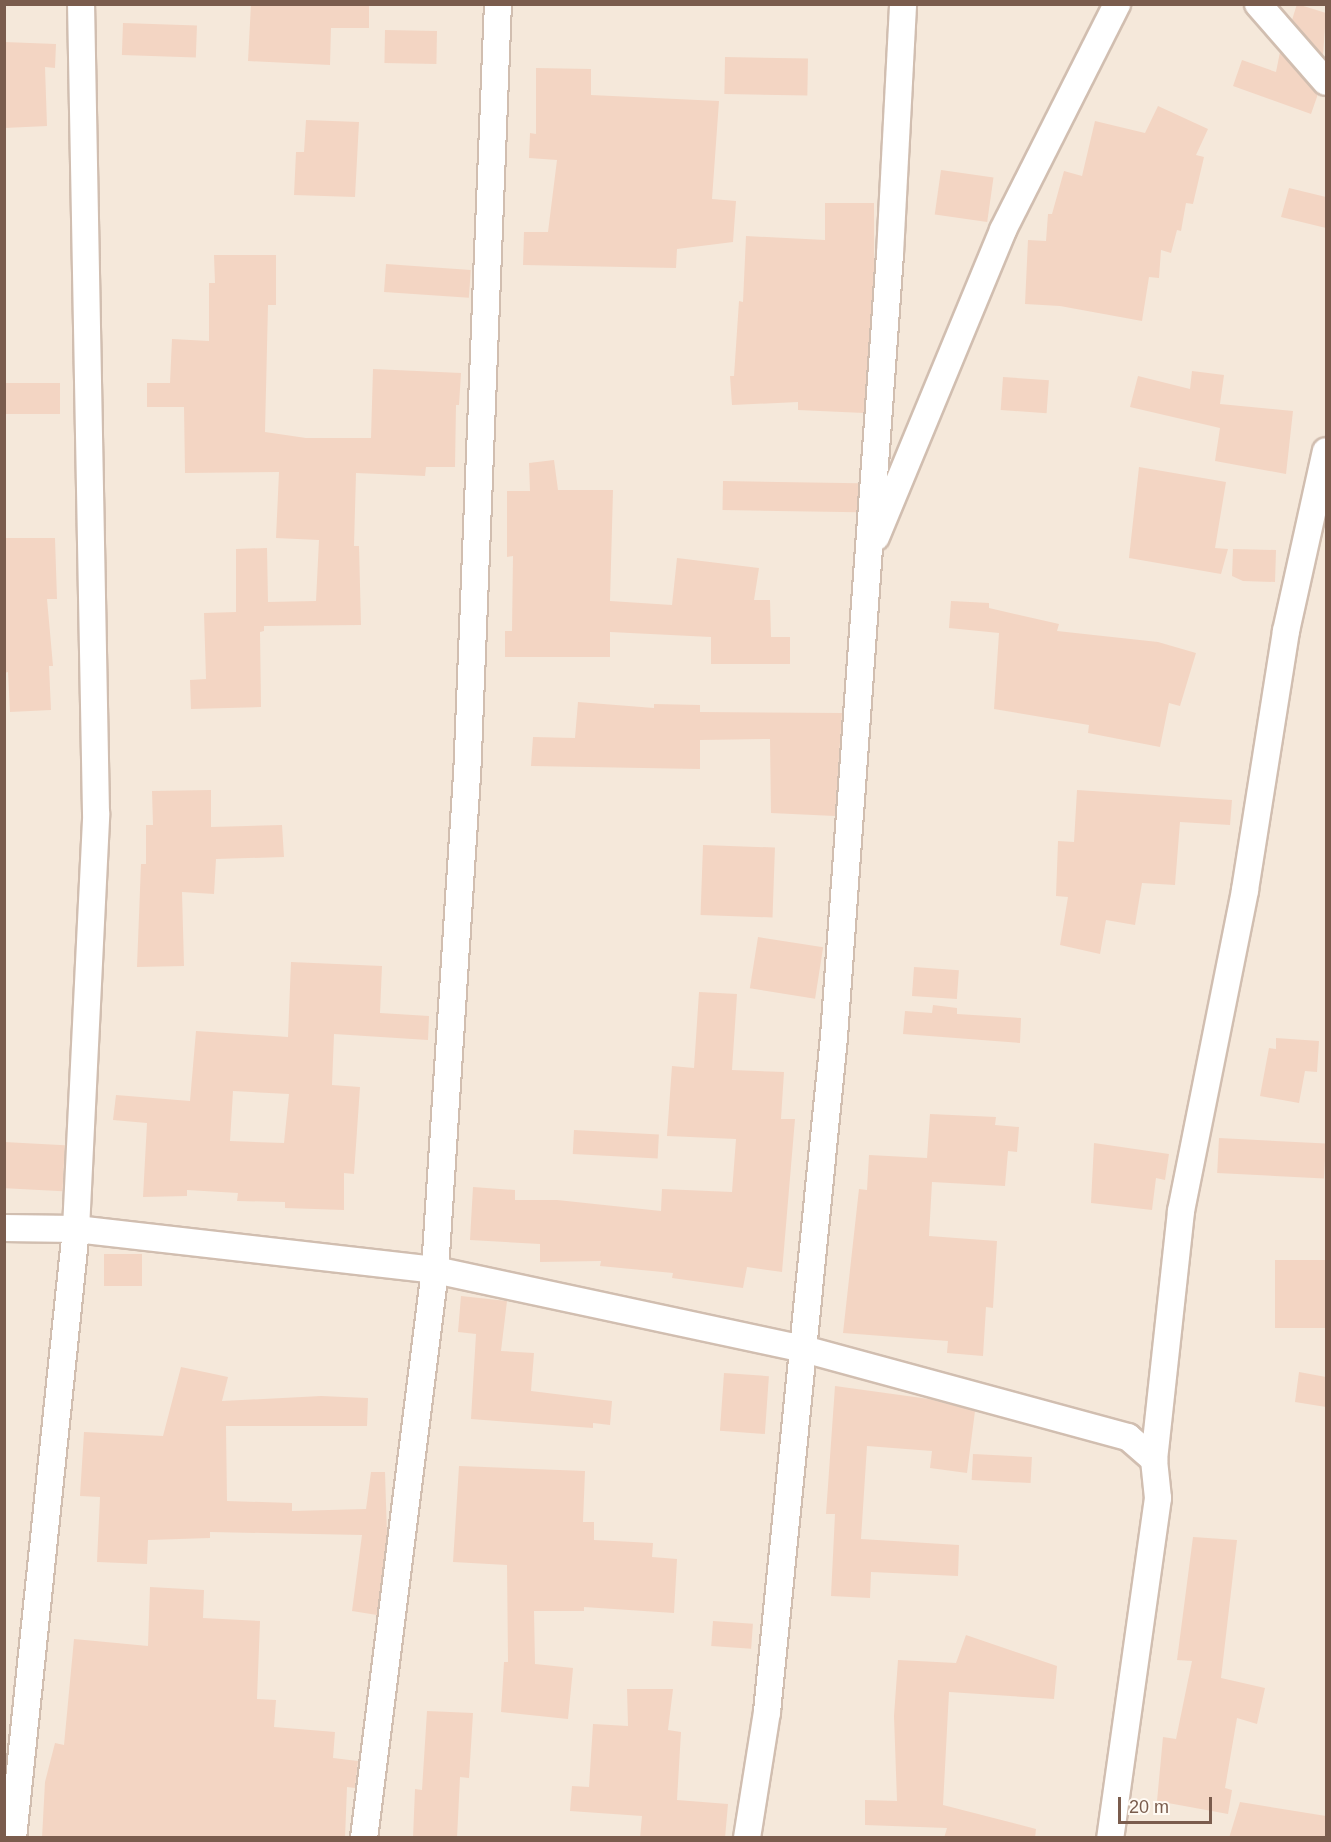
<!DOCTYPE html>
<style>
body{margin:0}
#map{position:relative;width:1331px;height:1842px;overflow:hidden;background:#fdf6ec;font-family:Arial,sans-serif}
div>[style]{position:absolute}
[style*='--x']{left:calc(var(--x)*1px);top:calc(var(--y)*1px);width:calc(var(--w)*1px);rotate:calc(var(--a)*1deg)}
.residential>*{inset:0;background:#f5e8da;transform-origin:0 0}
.building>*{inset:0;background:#f3d5c3;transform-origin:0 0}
.roads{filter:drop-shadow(2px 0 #d1beb0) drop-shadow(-2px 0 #d1beb0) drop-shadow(0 2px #d1beb0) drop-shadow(0 -2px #d1beb0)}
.minor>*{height:26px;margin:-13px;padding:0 13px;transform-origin:13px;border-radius:13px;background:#fff}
span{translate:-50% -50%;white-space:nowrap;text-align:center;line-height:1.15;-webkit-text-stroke:4.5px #fffaf3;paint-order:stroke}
.frame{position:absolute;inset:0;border:6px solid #7a5c4d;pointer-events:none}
.scale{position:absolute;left:1118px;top:1797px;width:94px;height:27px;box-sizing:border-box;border:3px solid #7a5c4d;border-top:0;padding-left:8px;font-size:18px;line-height:21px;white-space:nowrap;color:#7a5c4d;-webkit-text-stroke:4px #fffaf3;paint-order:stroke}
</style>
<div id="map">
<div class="residential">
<div style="left:5px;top:5px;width:1321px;height:1832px"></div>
</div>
<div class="building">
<div style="clip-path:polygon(251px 4px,369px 4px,369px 28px,331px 28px,330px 65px,248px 61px)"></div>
<div style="clip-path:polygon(1297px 4px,1326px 13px,1323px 56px,1292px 20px)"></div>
<div style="left:123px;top:23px;width:74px;height:32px;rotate:2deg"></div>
<div style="left:385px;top:30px;width:52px;height:33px;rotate:1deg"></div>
<div style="clip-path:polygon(4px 42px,56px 44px,55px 68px,45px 67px,47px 126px,4px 128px)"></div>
<div style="clip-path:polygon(1280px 52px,1318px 94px,1311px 114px,1233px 86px,1242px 60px,1276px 72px)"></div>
<div style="left:725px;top:57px;width:83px;height:37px;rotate:1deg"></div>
<div style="clip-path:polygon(536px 68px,591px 69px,591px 95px,719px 101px,712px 199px,736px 201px,733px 242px,677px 249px,676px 268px,523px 265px,524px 232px,548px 232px,557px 160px,529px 158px,530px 133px,536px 134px)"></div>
<div style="clip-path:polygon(1158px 106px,1208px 129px,1196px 155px,1204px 157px,1193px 204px,1186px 203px,1181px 231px,1177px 230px,1171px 253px,1161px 250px,1159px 278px,1149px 277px,1142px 321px,1060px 306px,1025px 304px,1028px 240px,1046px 241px,1048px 214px,1052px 214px,1064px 171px,1082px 176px,1095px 121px,1145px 133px)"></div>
<div style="clip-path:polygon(306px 120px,359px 122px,355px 197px,294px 195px,296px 152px,304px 152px)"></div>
<div style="left:941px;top:170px;width:53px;height:45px;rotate:8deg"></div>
<div style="clip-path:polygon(1289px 188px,1326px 197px,1326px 228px,1281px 217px)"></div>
<div style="clip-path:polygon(825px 203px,874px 203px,874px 272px,864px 413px,798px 410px,798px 402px,732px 405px,730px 376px,734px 376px,739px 301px,743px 302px,746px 236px,825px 240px)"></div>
<div style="clip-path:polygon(214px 255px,276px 255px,276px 305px,268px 305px,265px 432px,306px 438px,371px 438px,373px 369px,461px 373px,459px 405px,456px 405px,455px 467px,426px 467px,425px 476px,356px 473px,354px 546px,359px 546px,361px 625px,264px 626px,264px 631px,260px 632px,261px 707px,191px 709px,190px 680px,206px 679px,204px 613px,236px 612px,236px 549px,267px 548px,268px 602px,316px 601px,319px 540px,276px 538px,279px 472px,185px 473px,184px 407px,147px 407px,147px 383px,170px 383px,172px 339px,209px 341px,209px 283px,215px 283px)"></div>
<div style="left:386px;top:264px;width:85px;height:28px;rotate:4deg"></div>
<div style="clip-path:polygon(1192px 371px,1224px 375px,1220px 404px,1293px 411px,1286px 474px,1215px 461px,1220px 428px,1130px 407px,1138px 376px,1190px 389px)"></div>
<div style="left:1003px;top:377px;width:46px;height:33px;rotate:4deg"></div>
<div style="left:60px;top:383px;width:31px;height:56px;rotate:90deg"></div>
<div style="clip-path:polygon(554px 460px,558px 490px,613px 490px,610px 601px,672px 605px,677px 558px,759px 568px,754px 600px,770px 600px,771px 637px,790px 637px,790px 664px,711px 664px,711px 637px,610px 632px,610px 657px,505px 657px,505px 631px,512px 631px,513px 556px,507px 557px,507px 491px,530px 491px,529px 463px)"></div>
<div style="clip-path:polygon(1139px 467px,1226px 482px,1215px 548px,1228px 549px,1221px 574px,1129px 558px)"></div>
<div style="left:723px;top:481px;width:136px;height:29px;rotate:1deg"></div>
<div style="clip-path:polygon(4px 538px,55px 538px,57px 599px,47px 599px,53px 666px,49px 666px,51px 710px,10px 712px,8px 672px,4px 673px)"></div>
<div style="clip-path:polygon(1233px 549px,1276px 550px,1275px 582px,1243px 581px,1232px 576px)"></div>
<div style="clip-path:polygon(951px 601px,989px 603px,989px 608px,1059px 624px,1057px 631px,1158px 642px,1196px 653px,1180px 706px,1169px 703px,1160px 747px,1088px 733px,1089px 725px,994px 709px,999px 633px,949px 628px)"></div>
<div style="clip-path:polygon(578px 702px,654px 708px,654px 704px,700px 705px,700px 712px,842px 713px,835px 816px,771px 813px,770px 739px,700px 740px,700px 769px,531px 766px,533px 737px,575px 738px)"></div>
<div style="clip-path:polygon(211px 790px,211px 827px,282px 825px,284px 857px,216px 859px,214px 894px,182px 892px,184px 966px,137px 967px,141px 864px,146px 864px,146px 825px,153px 825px,152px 791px)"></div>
<div style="clip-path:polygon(1077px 790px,1232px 800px,1230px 825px,1180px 822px,1175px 885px,1142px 883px,1135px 925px,1106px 920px,1100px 954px,1060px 945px,1068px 897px,1056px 896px,1058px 841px,1074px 842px)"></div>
<div style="left:703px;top:845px;width:72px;height:70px;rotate:2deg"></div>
<div style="left:758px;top:937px;width:66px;height:52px;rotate:9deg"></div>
<div style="clip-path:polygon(evenodd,291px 962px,382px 966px,380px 1013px,429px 1016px,428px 1040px,334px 1034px,332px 1085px,360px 1087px,354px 1174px,344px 1173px,344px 1210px,285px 1208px,285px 1202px,237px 1201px,238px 1193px,187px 1190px,187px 1196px,143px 1197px,147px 1123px,113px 1120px,116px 1095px,190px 1101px,196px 1031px,288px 1037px,291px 962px,233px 1091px,289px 1094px,284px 1143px,230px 1141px,233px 1091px)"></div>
<div style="left:914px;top:967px;width:45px;height:29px;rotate:4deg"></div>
<div style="clip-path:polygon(699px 992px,737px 994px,732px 1070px,784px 1072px,781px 1119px,795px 1119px,782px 1272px,747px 1267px,743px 1288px,672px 1278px,673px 1273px,600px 1266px,601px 1261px,540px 1262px,540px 1244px,470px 1240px,473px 1187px,515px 1190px,515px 1200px,557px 1200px,661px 1211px,662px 1189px,732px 1192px,736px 1139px,667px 1136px,672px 1066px,694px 1068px)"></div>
<div style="clip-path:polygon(933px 1005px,957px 1008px,957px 1014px,1021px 1018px,1020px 1043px,903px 1034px,905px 1011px,932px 1013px)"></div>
<div style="clip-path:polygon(1276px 1038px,1319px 1041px,1317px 1072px,1305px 1071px,1299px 1103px,1260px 1096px,1269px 1048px,1276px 1049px)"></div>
<div style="clip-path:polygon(930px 1114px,996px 1117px,995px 1125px,1019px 1127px,1017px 1152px,1008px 1151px,1005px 1186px,932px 1182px,929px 1236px,997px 1241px,993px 1308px,986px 1307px,983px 1356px,947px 1353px,948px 1341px,843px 1333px,859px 1189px,867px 1190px,869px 1155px,927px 1158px)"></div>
<div style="left:574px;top:1130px;width:85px;height:24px;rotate:3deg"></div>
<div style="left:1219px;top:1138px;width:107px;height:35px;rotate:3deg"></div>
<div style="left:4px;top:1142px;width:61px;height:46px;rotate:3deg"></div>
<div style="clip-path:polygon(1094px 1143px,1169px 1154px,1165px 1180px,1156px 1178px,1152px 1210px,1091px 1203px)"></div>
<div style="left:142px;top:1254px;width:32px;height:38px;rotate:90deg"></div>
<div style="left:1275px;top:1260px;width:51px;height:68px"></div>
<div style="clip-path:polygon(461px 1296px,507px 1301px,501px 1351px,534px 1353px,531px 1391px,612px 1401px,610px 1425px,593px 1423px,593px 1428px,471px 1419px,476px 1334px,458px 1332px)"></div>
<div style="clip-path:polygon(181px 1367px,228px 1377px,222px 1401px,321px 1396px,368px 1398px,367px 1426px,226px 1426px,227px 1501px,292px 1503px,292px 1511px,366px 1509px,371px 1472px,385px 1472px,387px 1535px,377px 1615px,352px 1611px,362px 1535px,210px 1532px,210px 1538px,148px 1540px,147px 1564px,97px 1562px,100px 1497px,80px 1496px,84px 1432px,163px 1436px)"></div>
<div style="clip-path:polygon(1299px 1372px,1326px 1377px,1326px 1407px,1295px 1402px)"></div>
<div style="left:724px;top:1373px;width:45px;height:58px;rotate:4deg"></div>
<div style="clip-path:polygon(835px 1386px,929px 1399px,975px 1411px,967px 1473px,930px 1468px,932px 1451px,867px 1446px,861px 1539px,959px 1545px,958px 1576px,871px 1572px,870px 1598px,831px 1596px,835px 1514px,826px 1514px)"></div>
<div style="left:973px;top:1454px;width:59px;height:26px;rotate:3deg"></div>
<div style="clip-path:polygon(459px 1466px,585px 1471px,583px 1522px,594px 1522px,594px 1540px,653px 1543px,652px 1557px,677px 1559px,674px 1613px,584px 1607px,584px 1611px,534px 1611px,535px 1664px,573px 1668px,568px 1719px,501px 1712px,504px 1662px,508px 1662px,507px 1565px,453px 1562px)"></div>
<div style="clip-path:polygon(1193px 1537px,1237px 1540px,1221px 1678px,1265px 1688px,1257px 1724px,1237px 1718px,1225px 1788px,1232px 1790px,1228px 1814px,1157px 1801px,1163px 1737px,1176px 1739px,1192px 1661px,1177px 1660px)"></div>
<div style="clip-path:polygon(150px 1587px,204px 1590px,203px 1618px,260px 1621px,257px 1699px,276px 1700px,274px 1727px,335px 1732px,333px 1758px,358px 1761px,355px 1788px,347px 1787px,345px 1838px,42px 1838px,45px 1782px,55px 1743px,64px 1745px,74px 1639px,148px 1646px)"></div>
<div style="left:713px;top:1621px;width:40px;height:25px;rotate:4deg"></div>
<div style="clip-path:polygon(966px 1635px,1057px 1666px,1054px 1699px,949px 1692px,943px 1805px,1036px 1829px,1035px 1838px,944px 1838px,947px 1828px,865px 1825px,865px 1800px,897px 1801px,894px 1716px,898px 1660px,956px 1663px)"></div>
<div style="clip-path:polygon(627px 1689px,673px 1689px,668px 1730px,681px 1732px,677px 1800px,728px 1804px,725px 1838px,640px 1838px,642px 1816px,570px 1811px,572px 1786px,589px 1787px,593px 1724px,628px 1726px)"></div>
<div style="clip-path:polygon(427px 1711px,473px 1713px,469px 1778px,460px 1777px,457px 1838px,413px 1838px,415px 1789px,422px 1790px)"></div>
<div style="clip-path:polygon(1240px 1802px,1326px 1816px,1326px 1838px,1229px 1838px)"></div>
</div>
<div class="roads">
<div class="minor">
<div style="--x:1258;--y:4;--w:103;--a:48.9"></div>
<div style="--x:876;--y:537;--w:332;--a:-67.5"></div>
<div style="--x:1003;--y:230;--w:253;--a:-63.2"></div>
<div style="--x:4;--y:1228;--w:72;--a:0.8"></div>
<div style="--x:76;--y:1229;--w:361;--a:6.5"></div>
<div style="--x:435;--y:1270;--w:373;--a:12.1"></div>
<div style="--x:800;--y:1348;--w:340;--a:15.2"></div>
<div style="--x:1128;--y:1437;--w:35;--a:41"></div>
<div style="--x:1154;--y:1460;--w:38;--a:84"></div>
<div style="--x:1158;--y:1498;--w:343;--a:98"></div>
<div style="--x:1154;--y:1460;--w:250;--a:-83.8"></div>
<div style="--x:1181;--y:1211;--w:327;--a:-78.7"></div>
<div style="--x:1245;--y:890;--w:262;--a:-81"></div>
<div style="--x:1286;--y:631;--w:184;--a:-77.5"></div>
<div style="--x:13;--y:1838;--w:612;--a:-84.09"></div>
<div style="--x:76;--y:1229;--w:416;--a:-87.2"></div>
<div style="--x:96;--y:813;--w:809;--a:-91.06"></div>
<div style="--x:364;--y:1838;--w:572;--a:-82.87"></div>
<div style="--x:435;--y:1270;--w:493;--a:-86.3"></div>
<div style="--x:467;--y:778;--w:775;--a:-87.71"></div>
<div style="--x:747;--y:1838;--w:128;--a:-81"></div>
<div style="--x:767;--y:1712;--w:678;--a:-84.33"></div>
<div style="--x:834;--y:1037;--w:785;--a:-85.91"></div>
<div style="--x:890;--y:254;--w:250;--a:-87"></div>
</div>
</div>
<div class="frame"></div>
<div class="scale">20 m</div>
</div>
